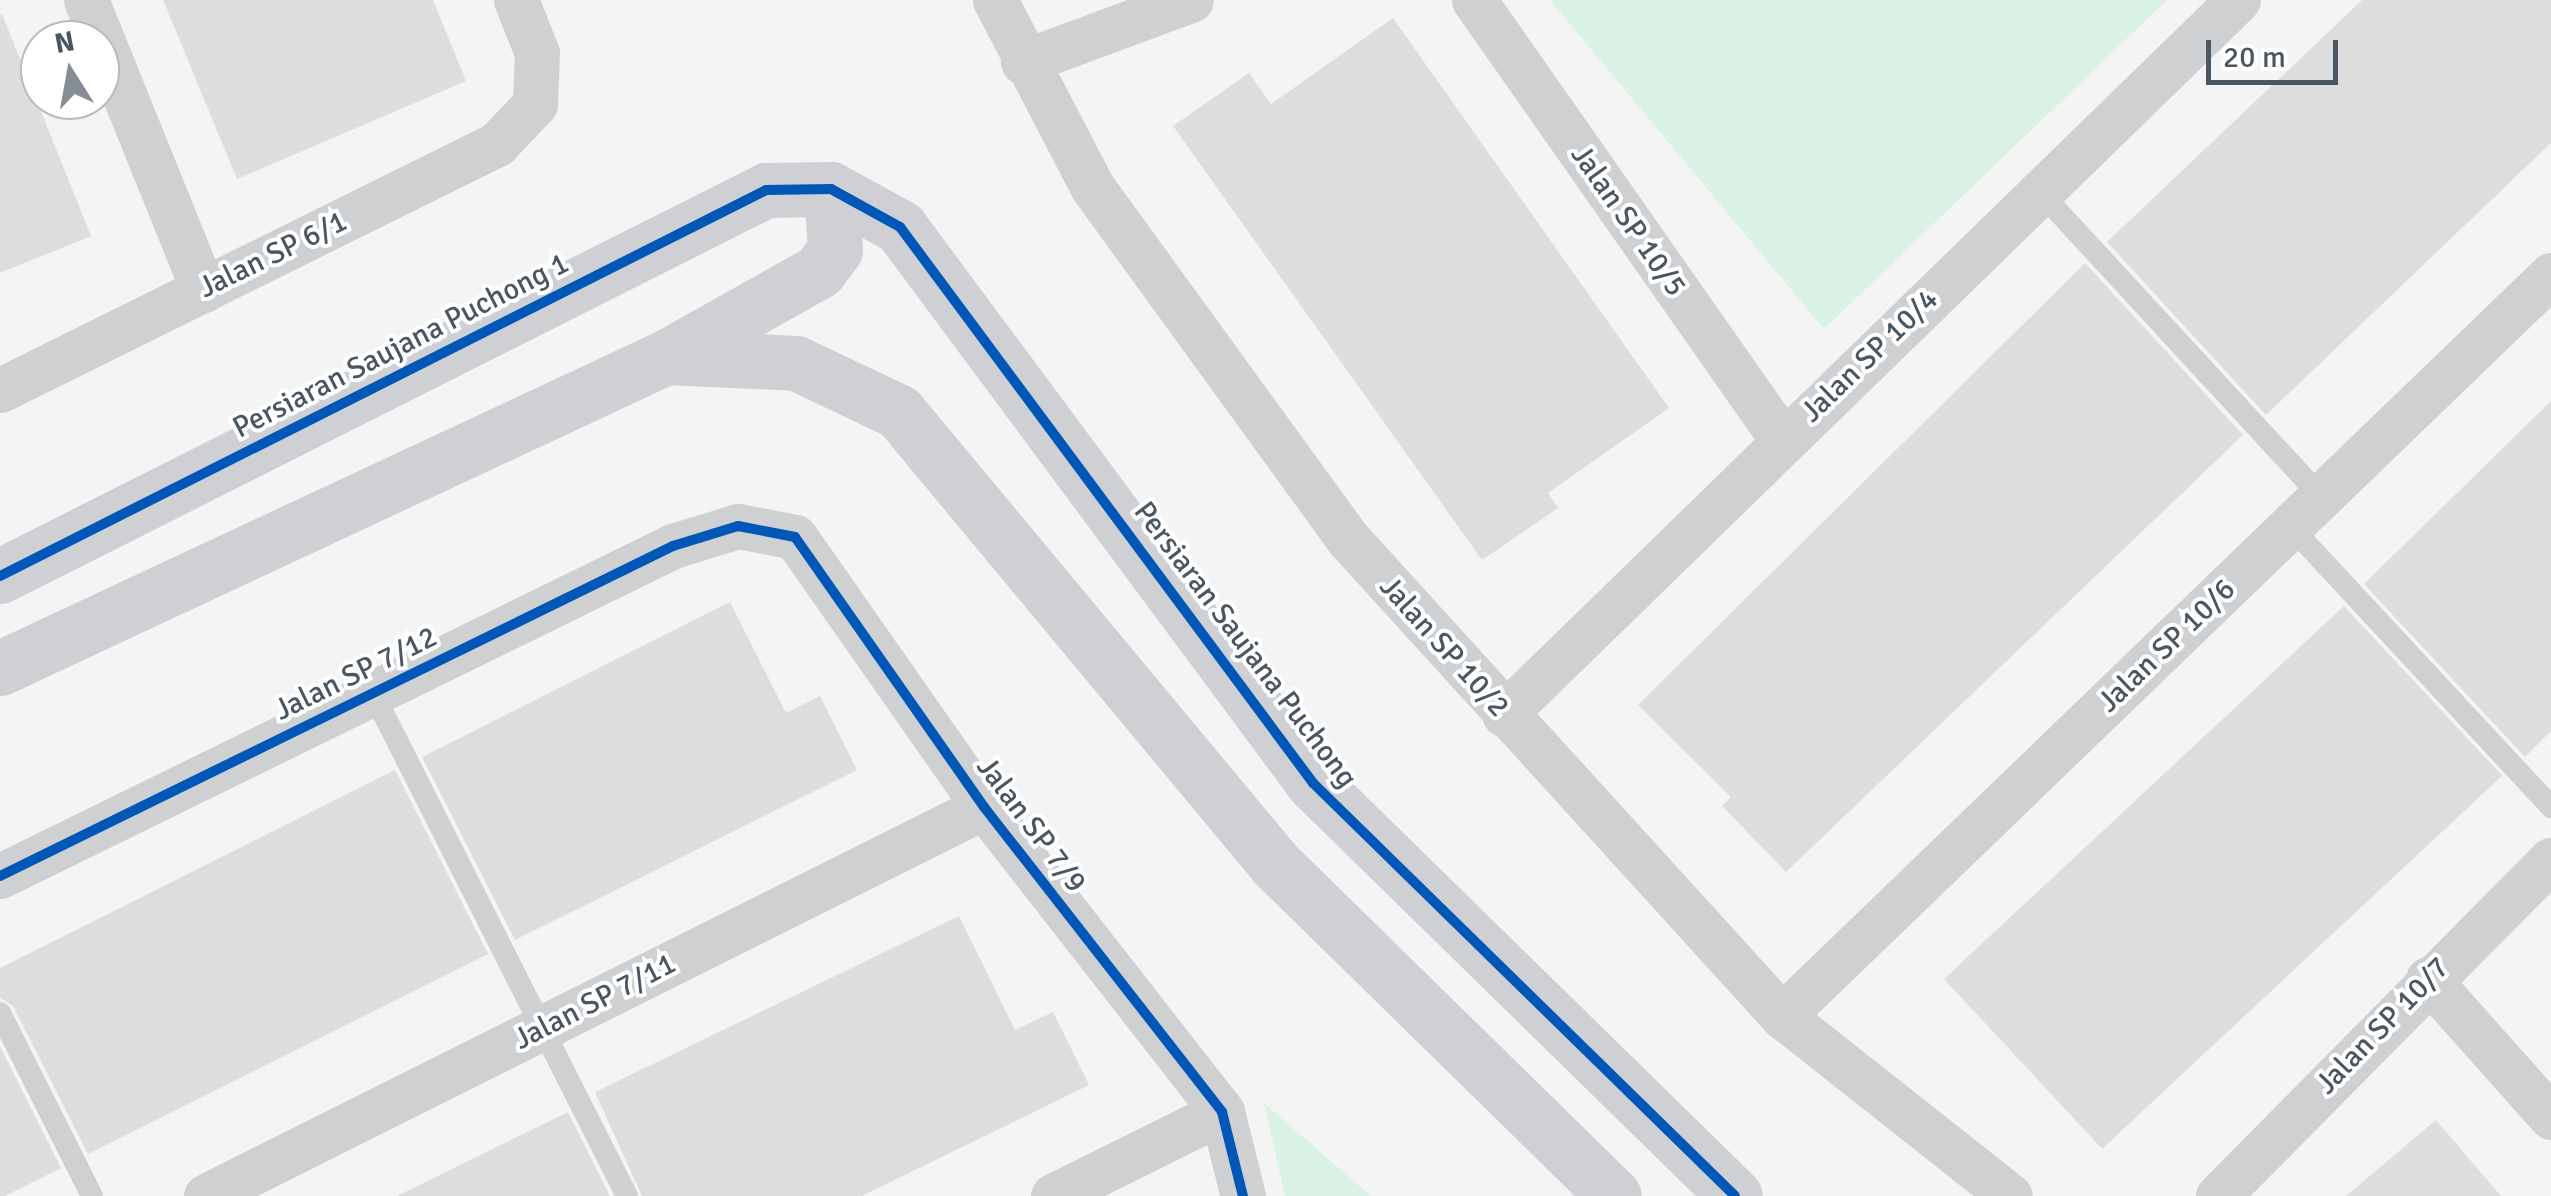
<!DOCTYPE html>
<style>
body{margin:0}
#map{position:relative;width:2551px;height:1196px;overflow:hidden;background:#f4f4f4;font-family:Signika,sans-serif}
div>[style]{position:absolute}
[style*='--x']{left:calc(var(--x)*1px);top:calc(var(--y)*1px);width:calc(var(--w)*1px);rotate:calc(var(--a)*1deg)}
.green>*{inset:0;background:#d9f2e3}
.building>*{inset:0;background:#ddddde;transform-origin:0 0}
.lane>*{height:22px;margin:-11px;padding:0 11px;transform-origin:11px;border-radius:11px;background:#ced0d2}
.street>*{height:45px;margin:-22.5px;padding:0 22.5px;transform-origin:22.5px;border-radius:22.5px;background:#ced0d2}
.secondary>*{height:55px;margin:-27.5px;padding:0 27.5px;transform-origin:27.5px;border-radius:27.5px;background:#ced0d4}
.cycleway>*{height:10px;margin:-5px;padding:0 5px;transform-origin:5px;border-radius:5px;background:#0057b8}
span{translate:-50% -50%;white-space:nowrap;text-align:center;line-height:1.15;-webkit-text-stroke:8px #fff;paint-order:stroke}
.street-label{font-size:30px;color:#4a5661}
.north{position:absolute;left:20px;top:20px;width:100px;height:100px;box-sizing:border-box;background:#fff;border:2px solid #b7bbc0;border-radius:50%;rotate:349deg;font-size:28px;font-weight:700;line-height:40px;text-align:center;color:#4a5661}
.north::after{content:'';display:block;margin:auto;width:35px;height:45px;background:#868d94;clip-path:polygon(50% 0,100% 100%,50% 72%,0 100%)}
.scale{position:absolute;left:2206px;top:40px;width:132px;height:45px;box-sizing:border-box;border:5px solid #4a5661;border-top:0;padding-left:12px;font-size:30px;line-height:35px;white-space:nowrap;color:#4a5661;-webkit-text-stroke:8px #fff;paint-order:stroke}
</style>
<div id="map">
<div class="green">
<div style="clip-path:polygon(1550px 0,2167px 0,1824px 329px)"></div>
<div style="clip-path:polygon(1264px 1103px,1371px 1196px,1285px 1196px)"></div>
</div>
<div class="building">
<div style="clip-path:polygon(163px 0,433px 0,466px 81px,237px 179px)"></div>
<div style="clip-path:polygon(2362px 0,2551px 0,2551px 143px,2266px 415px,2107px 242px)"></div>
<div style="clip-path:polygon(2px 14px,91px 236px,0 273px,0 15px)"></div>
<div style="clip-path:polygon(1393px 18px,1669px 408px,1548px 493px,1558px 508px,1482px 560px,1173px 126px,1249px 73px,1271px 104px)"></div>
<div style="clip-path:polygon(2085px 263px,2243px 435px,1786px 872px,1722px 806px,1731px 797px,1638px 705px)"></div>
<div style="clip-path:polygon(2551px 401px,2551px 731px,2525px 757px,2364px 584px)"></div>
<div style="clip-path:polygon(730px 602px,786px 713px,820px 696px,857px 770px,515px 940px,422px 757px)"></div>
<div style="left:2344px;top:606px;width:232px;height:547px;rotate:47deg"></div>
<div style="clip-path:polygon(395px 770px,488px 954px,88px 1154px,13px 1006px,0 998px,0 968px)"></div>
<div style="clip-path:polygon(959px 916px,1015px 1030px,1053px 1012px,1089px 1085px,862px 1196px,642px 1196px,595px 1092px)"></div>
<div style="clip-path:polygon(0 1046px,61px 1168px,5px 1196px,0 1196px)"></div>
<div style="clip-path:polygon(568px 1112px,610px 1196px,397px 1196px)"></div>
<div style="clip-path:polygon(2436px 1120px,2501px 1196px,2346px 1196px)"></div>
</div>
<div class="lane">
<div style="--x:2040;--y:192;--w:415;--a:47.3"></div>
<div style="--x:2290;--y:526;--w:384;--a:47.1"></div>
<div style="--x:373;--y:693;--w:563;--a:63.21"></div>
<div style="--x:0;--y:1013;--w:205;--a:63.3"></div>
</div>
<div class="street">
<div style="--x:86;--y:0;--w:313;--a:68"></div>
<div style="--x:995;--y:0;--w:212;--a:62.5"></div>
<div style="--x:1093;--y:188;--w:435;--a:54"></div>
<div style="--x:1349;--y:540;--w:643;--a:47.71"></div>
<div style="--x:1782;--y:1016;--w:290;--a:38.3"></div>
<div style="--x:1474;--y:0;--w:538;--a:54.98"></div>
<div style="--x:1023;--y:62;--w:179;--a:-20.3"></div>
<div style="--x:0;--y:390;--w:555;--a:-26.33"></div>
<div style="--x:497;--y:144;--w:55;--a:-46.5"></div>
<div style="--x:535;--y:104;--w:51;--a:-87.8"></div>
<div style="--x:537;--y:53;--w:57;--a:-111.6"></div>
<div style="--x:1504;--y:714;--w:1024;--a:-44.21"></div>
<div style="--x:0;--y:876;--w:750;--a:-26.12"></div>
<div style="--x:673;--y:546;--w:68;--a:-17.1"></div>
<div style="--x:738;--y:526;--w:58;--a:10.9"></div>
<div style="--x:795;--y:537;--w:330;--a:55"></div>
<div style="--x:984;--y:807;--w:387;--a:52"></div>
<div style="--x:1222;--y:1112;--w:87;--a:76"></div>
<div style="--x:2428;--y:979;--w:185;--a:48.3"></div>
<div style="--x:1782;--y:1016;--w:1068;--a:-43.94"></div>
<div style="--x:206;--y:1196;--w:870;--a:-26.57"></div>
<div style="--x:1053;--y:1196;--w:189;--a:-26.4"></div>
<div style="--x:2218;--y:1196;--w:473;--a:-45.3"></div>
</div>
<div class="secondary">
<div style="--x:666;--y:357;--w:130;--a:2.6"></div>
<div style="--x:796;--y:363;--w:114;--a:25.4"></div>
<div style="--x:899;--y:412;--w:588;--a:50.24"></div>
<div style="--x:1275;--y:864;--w:474;--a:44.4"></div>
<div style="--x:0;--y:576;--w:858;--a:-26.74"></div>
<div style="--x:766;--y:190;--w:65;--a:-0.9"></div>
<div style="--x:831;--y:189;--w:79;--a:28.8"></div>
<div style="--x:900;--y:227;--w:693;--a:53.39"></div>
<div style="--x:1313;--y:783;--w:590;--a:44.38"></div>
<div style="--x:0;--y:668;--w:735;--a:-25.03"></div>
<div style="--x:666;--y:357;--w:176;--a:-29.3"></div>
<div style="--x:819;--y:271;--w:26;--a:-53"></div>
<div style="--x:835;--y:250;--w:61;--a:-93.8"></div>
</div>
<div class="cycleway">
<div style="--x:0;--y:576;--w:858;--a:-26.74"></div>
<div style="--x:766;--y:190;--w:65;--a:-0.9"></div>
<div style="--x:831;--y:189;--w:79;--a:28.8"></div>
<div style="--x:900;--y:227;--w:693;--a:53.39"></div>
<div style="--x:1313;--y:783;--w:590;--a:44.38"></div>
<div style="--x:0;--y:876;--w:750;--a:-26.12"></div>
<div style="--x:673;--y:546;--w:68;--a:-17.1"></div>
<div style="--x:738;--y:526;--w:58;--a:10.9"></div>
<div style="--x:795;--y:537;--w:330;--a:55"></div>
<div style="--x:984;--y:807;--w:387;--a:52"></div>
<div style="--x:1222;--y:1112;--w:87;--a:76"></div>
</div>
<div class="street-label">
<span style="left:1628px;top:221px;rotate:55deg">Jalan SP 10/5</span>
<span style="left:273px;top:255px;rotate:-26deg">Jalan SP 6/1</span>
<span style="left:401px;top:346px;rotate:-27deg">Persiaran Saujana Puchong 1</span>
<span style="left:1870px;top:356px;rotate:-44deg">Jalan SP 10/4</span>
<span style="left:1245px;top:645px;rotate:53deg">Persiaran Saujana Puchong</span>
<span style="left:2167px;top:646px;rotate:-44deg">Jalan SP 10/6</span>
<span style="left:1444px;top:647px;rotate:48deg">Jalan SP 10/2</span>
<span style="left:356px;top:674px;rotate:-26deg">Jalan SP 7/12</span>
<span style="left:1031px;top:825px;rotate:53deg">Jalan SP 7/9</span>
<span style="left:595px;top:1002px;rotate:-27deg">Jalan SP 7/11</span>
<span style="left:2383px;top:1026px;rotate:-46deg">Jalan SP 10/7</span>
</div>
<div class="north">N</div>
<div class="scale">20 m</div>
</div>
